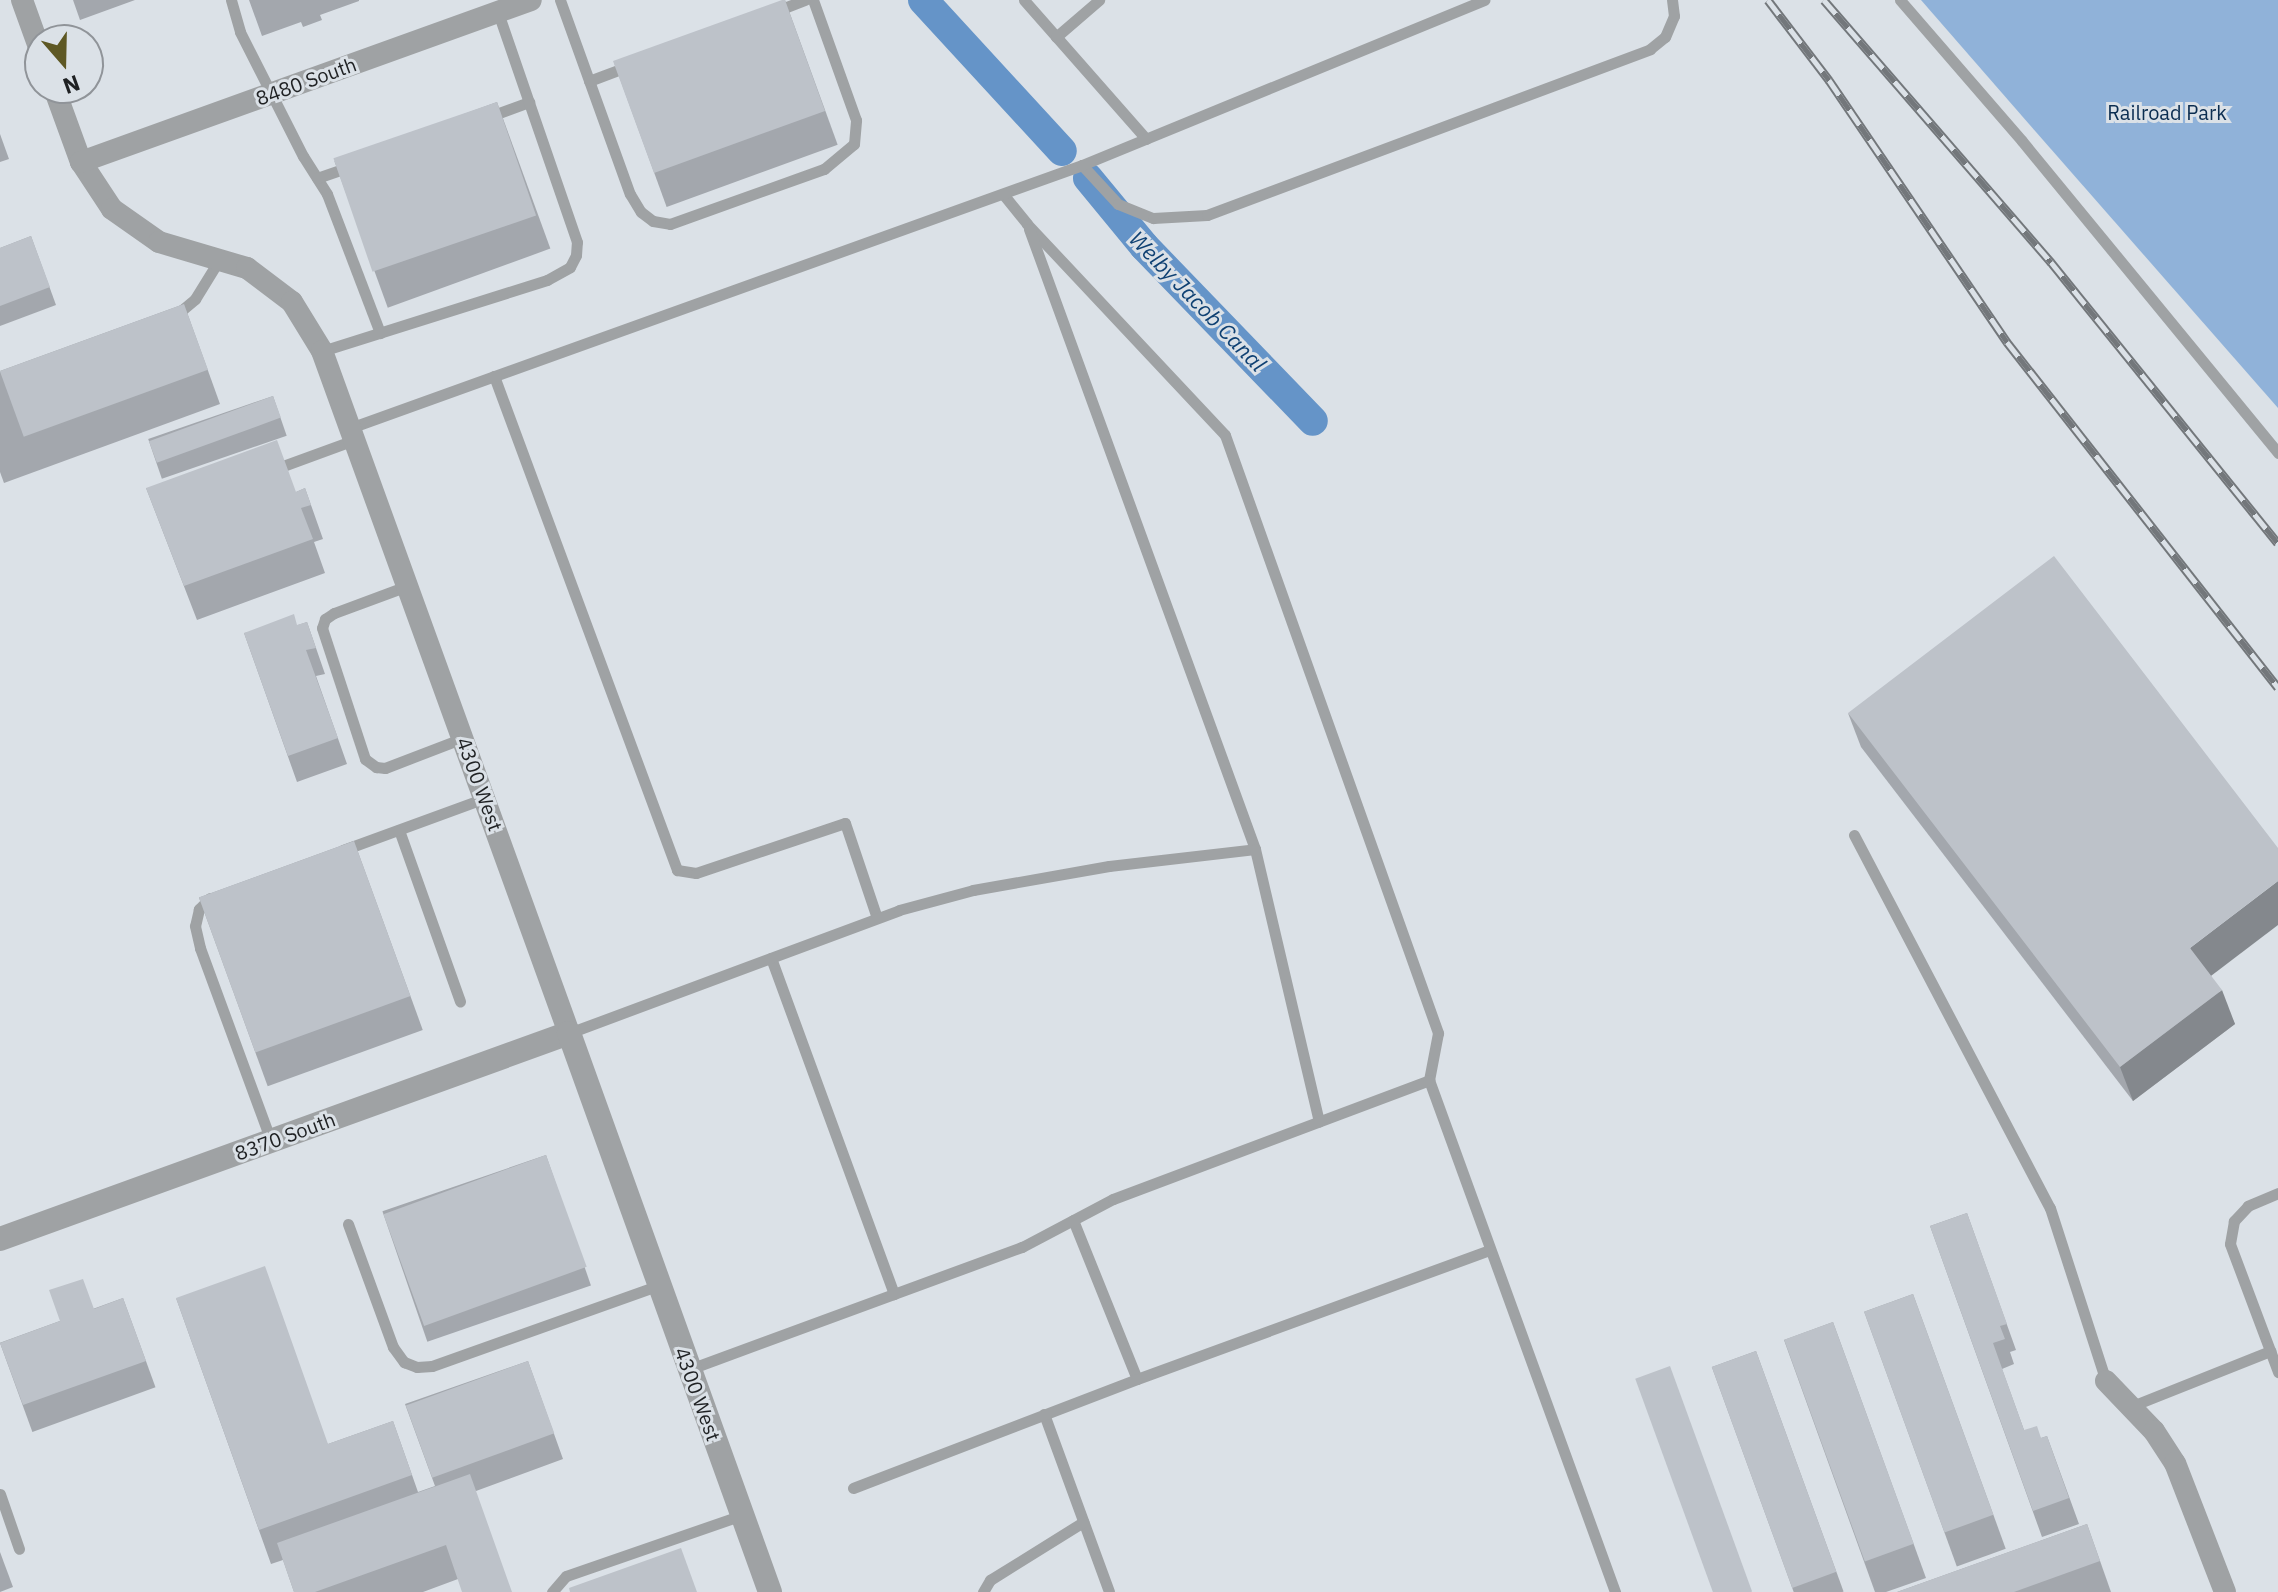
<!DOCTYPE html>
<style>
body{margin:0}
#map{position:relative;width:2278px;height:1592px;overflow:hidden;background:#dbe1e7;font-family:"IBM Plex Sans",sans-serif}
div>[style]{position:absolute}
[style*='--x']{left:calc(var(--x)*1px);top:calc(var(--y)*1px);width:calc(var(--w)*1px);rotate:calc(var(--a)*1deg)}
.green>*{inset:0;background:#90b2d9}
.canal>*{height:30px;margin:-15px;padding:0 15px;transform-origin:15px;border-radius:15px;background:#6594c8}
.service>*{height:11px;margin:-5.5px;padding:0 5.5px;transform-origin:5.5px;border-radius:5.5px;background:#9fa2a4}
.minor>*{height:22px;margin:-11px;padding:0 11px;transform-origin:11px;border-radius:11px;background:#9fa2a4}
.tertiary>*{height:24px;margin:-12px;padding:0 12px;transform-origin:12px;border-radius:12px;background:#9fa2a4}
.rail>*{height:9px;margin-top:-4.5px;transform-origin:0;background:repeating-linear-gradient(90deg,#dbe1e7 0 18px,#73777b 0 36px);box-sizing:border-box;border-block:2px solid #73777b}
.wall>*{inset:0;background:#a3a7ad;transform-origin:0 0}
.shaded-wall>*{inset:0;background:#84888d}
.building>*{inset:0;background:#bdc2c9;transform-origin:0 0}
span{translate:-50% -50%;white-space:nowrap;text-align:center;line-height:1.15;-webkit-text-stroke:6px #dbe1e7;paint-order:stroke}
.street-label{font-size:20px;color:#1f2123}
.park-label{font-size:20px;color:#0b2d50}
.water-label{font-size:22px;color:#0f4173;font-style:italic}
.north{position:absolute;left:24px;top:24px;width:80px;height:80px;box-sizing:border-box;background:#dbe1e7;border:2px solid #909499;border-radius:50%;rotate:160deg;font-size:22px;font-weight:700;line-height:32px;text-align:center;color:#1f2123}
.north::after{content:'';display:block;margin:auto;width:28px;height:36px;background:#5e5824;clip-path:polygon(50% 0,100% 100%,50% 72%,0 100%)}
</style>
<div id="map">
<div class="green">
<div style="clip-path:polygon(1921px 0,2278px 0,2278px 408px,2036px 132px)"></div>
</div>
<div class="canal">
<div style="--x:923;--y:0;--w:205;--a:47.4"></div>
<div style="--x:1088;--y:178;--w:88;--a:50.5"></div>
<div style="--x:1144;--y:246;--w:243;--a:46"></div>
</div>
<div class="service">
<div style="--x:231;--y:0;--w:33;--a:74"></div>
<div style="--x:240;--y:32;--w:139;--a:63.1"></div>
<div style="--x:303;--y:156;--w:45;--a:57.7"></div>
<div style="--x:327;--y:194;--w:149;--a:69.1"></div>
<div style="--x:560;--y:0;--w:206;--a:70.2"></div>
<div style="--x:630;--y:194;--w:21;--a:59"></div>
<div style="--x:641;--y:212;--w:15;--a:37"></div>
<div style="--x:653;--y:221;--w:17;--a:10"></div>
<div style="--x:670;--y:224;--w:164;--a:-19.7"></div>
<div style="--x:824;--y:169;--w:39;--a:-40"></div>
<div style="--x:854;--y:144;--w:24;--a:-85"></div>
<div style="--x:856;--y:120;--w:127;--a:-109.7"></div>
<div style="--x:1024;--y:0;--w:185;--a:48.7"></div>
<div style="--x:1900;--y:0;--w:186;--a:49.1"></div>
<div style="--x:2022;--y:141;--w:404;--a:50.6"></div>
<div style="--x:776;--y:11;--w:31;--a:-21"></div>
<div style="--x:1056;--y:37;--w:57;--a:-40.7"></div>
<div style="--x:589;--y:81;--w:43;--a:-20.6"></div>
<div style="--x:488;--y:117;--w:44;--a:-20.1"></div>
<div style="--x:1082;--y:165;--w:53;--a:47.3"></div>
<div style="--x:1118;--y:204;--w:38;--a:22"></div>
<div style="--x:1153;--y:218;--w:54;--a:-3.2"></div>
<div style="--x:1207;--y:215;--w:473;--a:-20.5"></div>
<div style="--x:1650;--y:49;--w:19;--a:-39"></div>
<div style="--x:1665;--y:37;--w:23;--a:-67"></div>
<div style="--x:1674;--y:16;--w:16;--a:-97"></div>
<div style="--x:317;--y:178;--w:36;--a:-19"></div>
<div style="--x:1003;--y:194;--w:38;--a:51"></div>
<div style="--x:1027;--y:224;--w:289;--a:46.8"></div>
<div style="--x:1225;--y:435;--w:635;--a:70.39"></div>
<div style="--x:1438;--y:1033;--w:48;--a:100.8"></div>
<div style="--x:1429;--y:1080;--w:545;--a:70.03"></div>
<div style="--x:1029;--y:229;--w:660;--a:69.97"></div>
<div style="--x:176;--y:315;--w:25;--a:-40"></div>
<div style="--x:195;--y:299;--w:46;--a:-58.4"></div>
<div style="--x:322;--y:351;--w:236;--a:-17.5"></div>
<div style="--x:547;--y:280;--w:26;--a:-29"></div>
<div style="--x:570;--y:267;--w:13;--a:-63"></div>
<div style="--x:576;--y:255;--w:13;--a:-86"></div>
<div style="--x:577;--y:242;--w:243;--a:-109"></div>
<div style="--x:494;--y:376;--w:527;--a:69.67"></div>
<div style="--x:677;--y:870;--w:19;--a:9"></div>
<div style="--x:696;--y:873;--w:157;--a:-18.6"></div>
<div style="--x:845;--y:823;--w:100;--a:71.4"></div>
<div style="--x:350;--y:428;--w:778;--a:-19.76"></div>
<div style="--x:1082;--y:165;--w:435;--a:-22.3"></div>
<div style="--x:272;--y:470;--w:87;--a:-20.1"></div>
<div style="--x:407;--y:586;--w:78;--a:159.7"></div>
<div style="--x:334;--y:613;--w:11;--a:146"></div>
<div style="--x:325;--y:619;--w:9;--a:108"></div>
<div style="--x:322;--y:628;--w:138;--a:71.8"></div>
<div style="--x:365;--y:759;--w:14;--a:36"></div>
<div style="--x:376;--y:767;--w:9;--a:6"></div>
<div style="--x:385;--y:768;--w:84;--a:-21"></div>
<div style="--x:399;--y:830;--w:182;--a:70.4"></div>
<div style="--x:1854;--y:835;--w:421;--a:62.3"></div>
<div style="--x:2050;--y:1208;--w:182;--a:72.1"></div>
<div style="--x:343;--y:850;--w:151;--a:-20.1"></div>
<div style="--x:210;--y:898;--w:16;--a:135"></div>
<div style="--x:199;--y:909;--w:17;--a:103"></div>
<div style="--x:195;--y:926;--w:23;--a:77"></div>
<div style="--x:200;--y:948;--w:206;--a:69.8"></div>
<div style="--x:771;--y:958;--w:358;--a:69.9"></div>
<div style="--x:569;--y:1033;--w:352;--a:-20.4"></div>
<div style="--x:899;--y:910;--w:77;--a:-15.1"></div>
<div style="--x:973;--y:890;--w:138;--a:-10"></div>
<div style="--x:1109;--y:866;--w:147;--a:-6.6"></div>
<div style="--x:1255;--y:849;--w:280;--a:76.8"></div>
<div style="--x:2278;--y:1193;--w:33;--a:157"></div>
<div style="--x:2248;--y:1206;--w:21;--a:133"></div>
<div style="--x:2234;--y:1221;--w:23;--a:100"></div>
<div style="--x:2230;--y:1244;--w:137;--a:69.4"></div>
<div style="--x:1073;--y:1220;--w:171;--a:68.1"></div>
<div style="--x:1137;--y:1379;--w:375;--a:-20.1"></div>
<div style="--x:348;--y:1224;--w:131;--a:69.9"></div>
<div style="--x:393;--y:1347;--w:19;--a:54"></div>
<div style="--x:404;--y:1362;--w:14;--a:21"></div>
<div style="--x:417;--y:1367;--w:15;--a:-4"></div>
<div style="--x:432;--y:1366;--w:242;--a:-19.6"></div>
<div style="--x:690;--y:1369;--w:354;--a:-20.2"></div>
<div style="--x:1022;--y:1247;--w:103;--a:-27.8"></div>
<div style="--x:1113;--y:1199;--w:338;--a:-20.6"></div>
<div style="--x:2132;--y:1406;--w:149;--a:-21.7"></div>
<div style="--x:1044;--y:1414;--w:189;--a:69.9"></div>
<div style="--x:853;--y:1488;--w:304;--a:-21"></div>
<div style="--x:0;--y:1494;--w:58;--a:70.9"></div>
<div style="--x:552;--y:1592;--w:21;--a:-49"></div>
<div style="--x:566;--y:1576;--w:186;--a:-19.1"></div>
<div style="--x:983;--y:1592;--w:14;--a:-60"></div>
<div style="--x:990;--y:1580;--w:110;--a:-31.9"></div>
</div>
<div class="minor">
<div style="--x:22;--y:0;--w:53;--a:70.2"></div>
<div style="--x:54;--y:88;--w:79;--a:70"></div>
<div style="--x:81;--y:162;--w:56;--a:56.6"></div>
<div style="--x:112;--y:209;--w:57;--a:35.1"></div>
<div style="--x:159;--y:242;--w:92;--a:16.5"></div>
<div style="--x:247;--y:268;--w:56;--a:37.1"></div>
<div style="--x:292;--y:302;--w:57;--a:58.5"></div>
<div style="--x:322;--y:351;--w:725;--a:70.09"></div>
<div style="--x:81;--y:162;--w:478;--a:-19.8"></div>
<div style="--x:2106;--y:1381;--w:69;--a:46.2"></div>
<div style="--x:2154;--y:1431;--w:38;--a:57"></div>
<div style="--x:2175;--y:1463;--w:138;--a:68.8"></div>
</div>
<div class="tertiary">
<div style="--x:0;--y:1239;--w:605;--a:-19.9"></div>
<div style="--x:569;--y:1033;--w:594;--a:70.22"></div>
</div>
<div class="rail">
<div style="--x:1768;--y:0;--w:101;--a:52.7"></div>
<div style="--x:1829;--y:80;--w:317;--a:55.8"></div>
<div style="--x:2007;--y:342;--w:439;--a:51.9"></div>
<div style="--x:1824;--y:0;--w:347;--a:49.1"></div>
<div style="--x:2051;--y:262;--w:361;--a:51.1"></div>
</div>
<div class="wall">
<div style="clip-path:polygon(73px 0,135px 0,80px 20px)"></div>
<div style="clip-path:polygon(249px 0,359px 0,359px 1px,320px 15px,322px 20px,303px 27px,301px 22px,262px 36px)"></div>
<div style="left:785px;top:0;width:154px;height:182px;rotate:70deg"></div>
<div style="left:497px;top:102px;width:156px;height:173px;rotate:70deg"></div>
<div style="clip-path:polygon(0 134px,9px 159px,0 162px)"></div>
<div style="clip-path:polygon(31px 236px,56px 305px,0 326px,0 248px)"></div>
<div style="clip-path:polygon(184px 304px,220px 404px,4px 483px,0 472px,0 371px)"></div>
<div style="left:273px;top:396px;width:42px;height:132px;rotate:71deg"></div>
<div style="clip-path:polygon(146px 488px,296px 492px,305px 488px,323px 539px,314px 542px,325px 573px,197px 620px)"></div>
<div style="clip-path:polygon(307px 622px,325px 674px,316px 676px,347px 764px,297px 782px,244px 633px,298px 625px)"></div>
<div style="clip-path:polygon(1848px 713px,2211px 976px,2235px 1024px,2133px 1101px,1861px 747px)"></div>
<div style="left:354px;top:841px;width:201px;height:165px;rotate:70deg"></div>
<div style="left:546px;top:1155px;width:138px;height:173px;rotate:71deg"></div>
<div style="clip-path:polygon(1967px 1213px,2016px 1350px,2010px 1352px,2014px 1364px,2002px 1369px,2024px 1430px,2041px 1438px,2047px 1436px,2079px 1524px,2042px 1537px,1930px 1226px)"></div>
<div style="left:1913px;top:1294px;width:271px;height:52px;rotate:70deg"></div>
<div style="left:123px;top:1298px;width:95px;height:131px;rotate:70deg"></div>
<div style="clip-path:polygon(176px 1298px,328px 1444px,393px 1421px,418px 1492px,435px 1486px,405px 1404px,528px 1361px,563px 1459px,476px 1491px,458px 1579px,423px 1592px,294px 1592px,283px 1560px,271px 1564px)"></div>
<div style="clip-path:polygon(1833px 1322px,1926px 1578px,1886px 1592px,1875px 1592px,1784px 1340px)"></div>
<div style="left:1756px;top:1351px;width:256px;height:47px;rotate:70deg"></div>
<div style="clip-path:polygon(2087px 1524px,2111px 1592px,1897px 1592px)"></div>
<div style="clip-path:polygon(0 1552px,13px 1587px,0 1592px)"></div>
</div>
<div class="shaded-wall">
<div style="clip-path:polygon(2278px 881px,2278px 925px,2203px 982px,2190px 948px)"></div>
<div style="clip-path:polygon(2222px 990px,2235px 1024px,2133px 1101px,2120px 1067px)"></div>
</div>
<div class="building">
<div style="clip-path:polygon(782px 0,785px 0,825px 111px,654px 173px,613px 61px)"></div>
<div style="left:497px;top:102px;width:120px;height:173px;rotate:71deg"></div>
<div style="clip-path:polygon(31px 236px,50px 287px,0 306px,0 248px)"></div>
<div style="left:184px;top:304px;width:70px;height:196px;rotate:70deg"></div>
<div style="left:273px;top:396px;width:23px;height:132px;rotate:70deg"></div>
<div style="clip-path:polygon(277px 440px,296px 492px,305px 488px,311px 505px,301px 508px,313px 539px,184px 586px,146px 488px)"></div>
<div style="clip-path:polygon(2054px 556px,2278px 848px,2278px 881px,2190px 948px,2222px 990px,2120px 1067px,1848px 713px)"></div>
<div style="clip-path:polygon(294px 614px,297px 625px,307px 622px,316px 648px,306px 650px,338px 738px,288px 756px,244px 633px)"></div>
<div style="left:354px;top:841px;width:165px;height:165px;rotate:70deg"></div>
<div style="left:546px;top:1155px;width:119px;height:173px;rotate:70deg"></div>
<div style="clip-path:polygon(1967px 1213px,2007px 1324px,2000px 1326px,2005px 1339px,1993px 1343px,2024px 1430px,2037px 1426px,2041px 1438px,2047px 1436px,2069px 1498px,2033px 1511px,1930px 1226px)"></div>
<div style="clip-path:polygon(265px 1266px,328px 1444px,393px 1421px,412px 1475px,259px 1530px,176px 1298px)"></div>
<div style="clip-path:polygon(83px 1279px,94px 1309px,123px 1298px,146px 1361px,23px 1405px,0 1343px,60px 1321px,49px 1290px)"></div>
<div style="left:1913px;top:1294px;width:235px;height:52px;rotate:70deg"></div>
<div style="left:1833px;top:1322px;width:236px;height:52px;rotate:70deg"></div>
<div style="left:1756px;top:1351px;width:235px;height:47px;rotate:70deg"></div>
<div style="left:528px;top:1361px;width:77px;height:130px;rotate:70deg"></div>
<div style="left:1670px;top:1366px;width:240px;height:37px;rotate:70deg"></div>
<div style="clip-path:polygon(470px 1474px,512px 1592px,462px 1592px,446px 1545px,315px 1592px,294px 1592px,277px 1543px)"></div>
<div style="clip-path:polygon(2087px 1524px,2100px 1561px,2014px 1592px,1897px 1592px)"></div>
<div style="clip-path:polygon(681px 1548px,697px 1592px,570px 1592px,569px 1588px)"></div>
</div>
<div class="street-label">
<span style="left:306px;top:81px;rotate:-20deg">8480 South</span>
<span style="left:480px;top:784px;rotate:70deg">4300 West</span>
<span style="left:285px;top:1136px;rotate:-20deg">8370 South</span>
<span style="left:698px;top:1394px;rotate:70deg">4300 West</span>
</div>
<div class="park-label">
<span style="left:2167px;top:112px">Railroad Park</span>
</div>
<div class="water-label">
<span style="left:1198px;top:301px;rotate:46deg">Welby Jacob Canal</span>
</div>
<div class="north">N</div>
</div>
